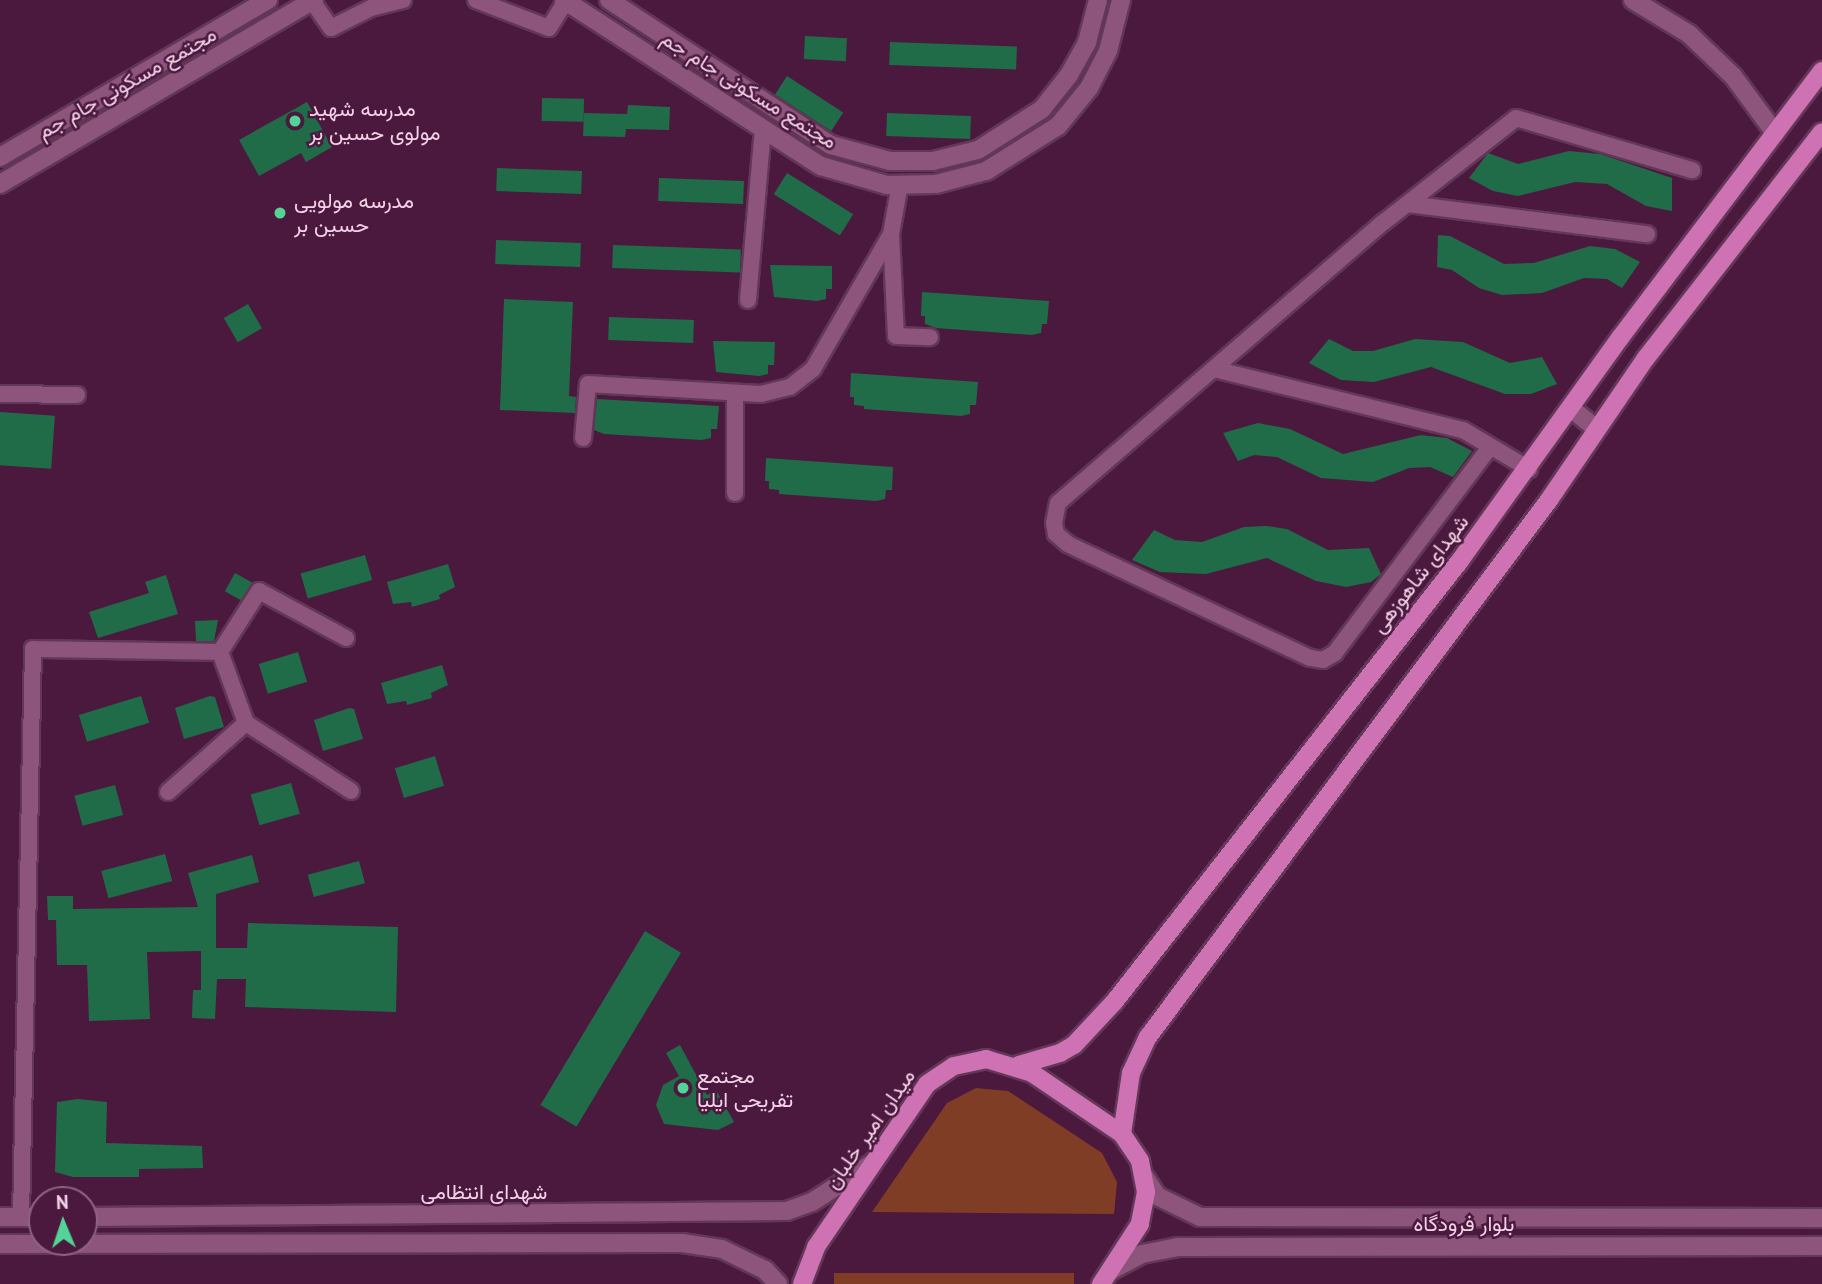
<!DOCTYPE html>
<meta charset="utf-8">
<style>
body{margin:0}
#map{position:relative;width:1822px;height:1284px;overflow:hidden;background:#4b183e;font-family:"PT Sans",Vazirmatn,sans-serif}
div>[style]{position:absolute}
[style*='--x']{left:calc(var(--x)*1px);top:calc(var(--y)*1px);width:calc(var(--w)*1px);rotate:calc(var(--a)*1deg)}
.green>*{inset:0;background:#803d26;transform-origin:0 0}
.building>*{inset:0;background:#206c49;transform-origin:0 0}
.roads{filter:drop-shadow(2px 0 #623757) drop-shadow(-2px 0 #623757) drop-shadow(0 2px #623757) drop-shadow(0 -2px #623757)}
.street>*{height:16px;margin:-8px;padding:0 8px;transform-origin:8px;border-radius:8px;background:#8d547c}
.secondary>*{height:18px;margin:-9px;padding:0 9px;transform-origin:9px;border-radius:9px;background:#8d547c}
.primary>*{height:18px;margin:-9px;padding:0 9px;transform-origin:9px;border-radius:9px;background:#ce72b3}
.dots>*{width:19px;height:19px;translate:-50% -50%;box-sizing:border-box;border:4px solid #4b183e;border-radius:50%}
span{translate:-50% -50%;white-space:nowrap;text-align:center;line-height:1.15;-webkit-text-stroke:5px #4b183e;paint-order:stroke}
.street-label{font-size:21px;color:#f4d3e8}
.poi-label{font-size:21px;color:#f4d3e8}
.left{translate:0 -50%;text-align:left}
.north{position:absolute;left:28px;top:1186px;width:70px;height:70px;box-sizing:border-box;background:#4b183e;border:2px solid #8f6382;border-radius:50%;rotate:358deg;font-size:19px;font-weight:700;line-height:28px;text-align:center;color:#f4d3e8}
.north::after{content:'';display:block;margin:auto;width:24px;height:32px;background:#53d396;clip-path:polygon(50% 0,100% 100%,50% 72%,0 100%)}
</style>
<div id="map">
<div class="green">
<div style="clip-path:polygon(976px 1088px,1008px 1091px,1102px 1153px,1117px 1182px,1114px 1214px,872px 1212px,947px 1103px)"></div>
<div style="left:834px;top:1273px;width:240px;height:12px"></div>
</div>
<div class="building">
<div style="left:805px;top:36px;width:42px;height:23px;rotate:3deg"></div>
<div style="left:890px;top:42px;width:127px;height:23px;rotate:2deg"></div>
<div style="left:787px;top:76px;width:67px;height:22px;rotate:33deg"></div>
<div style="left:542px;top:98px;width:42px;height:23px;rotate:1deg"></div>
<div style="clip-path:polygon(307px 102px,332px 147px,306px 162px,301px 153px,259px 176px,239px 140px)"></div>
<div style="clip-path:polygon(628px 105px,670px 107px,669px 130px,626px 129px,625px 137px,583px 136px,584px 113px,627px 114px)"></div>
<div style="left:887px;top:113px;width:84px;height:23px;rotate:2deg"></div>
<div style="clip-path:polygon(1569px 151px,1600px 154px,1672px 178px,1672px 211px,1646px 206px,1607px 184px,1575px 182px,1518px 196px,1493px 191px,1469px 178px,1488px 153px,1518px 164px)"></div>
<div style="left:497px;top:168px;width:85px;height:23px;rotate:2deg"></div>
<div style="left:787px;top:173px;width:78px;height:25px;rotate:32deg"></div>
<div style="left:659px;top:178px;width:85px;height:23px;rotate:2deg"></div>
<div style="clip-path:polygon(1438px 235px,1450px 236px,1504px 264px,1534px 263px,1590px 246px,1615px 249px,1640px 262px,1622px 288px,1607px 279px,1584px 278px,1542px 293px,1502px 295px,1479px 288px,1452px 270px,1437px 267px)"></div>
<div style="left:496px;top:240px;width:85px;height:24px;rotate:2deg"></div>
<div style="left:613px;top:245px;width:128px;height:23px;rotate:2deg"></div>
<div style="clip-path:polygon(770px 265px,832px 266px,832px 289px,826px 289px,826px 299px,817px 301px,774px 297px)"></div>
<div style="clip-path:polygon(922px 292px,1049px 301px,1047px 324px,1042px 324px,1041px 333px,1032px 335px,936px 328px,925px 324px,925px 316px,921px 316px)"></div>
<div style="clip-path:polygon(504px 299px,573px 302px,569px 396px,576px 397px,575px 413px,500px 410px)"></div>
<div style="left:248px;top:304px;width:28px;height:28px;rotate:60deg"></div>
<div style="left:609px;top:317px;width:85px;height:23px;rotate:2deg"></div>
<div style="clip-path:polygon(1329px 339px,1353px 351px,1373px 351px,1415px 339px,1463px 342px,1510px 363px,1542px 357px,1557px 384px,1531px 394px,1505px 394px,1431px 367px,1374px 382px,1341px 380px,1309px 363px)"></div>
<div style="clip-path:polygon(713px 341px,775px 342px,774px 365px,768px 365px,768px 374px,759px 376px,716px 372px)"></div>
<div style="clip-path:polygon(851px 373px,978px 382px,976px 405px,970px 405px,970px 414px,961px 416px,864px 409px,864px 406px,854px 405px,854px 397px,850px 397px)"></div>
<div style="clip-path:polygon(597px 399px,719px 406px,717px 429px,711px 429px,711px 438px,702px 440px,604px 434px,594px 430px)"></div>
<div style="left:0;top:412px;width:55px;height:53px;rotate:4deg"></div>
<div style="clip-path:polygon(1258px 423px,1290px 429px,1343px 454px,1421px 435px,1447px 438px,1472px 451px,1453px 477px,1430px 467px,1409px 468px,1373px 482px,1321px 478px,1277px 457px,1254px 455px,1238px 461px,1223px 433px)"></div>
<div style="clip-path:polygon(766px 458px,893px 467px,892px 490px,886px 490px,885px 499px,876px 501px,779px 494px,779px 490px,769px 489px,769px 481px,765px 481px)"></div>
<div style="clip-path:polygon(1266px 526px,1287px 529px,1328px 550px,1369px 548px,1381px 574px,1371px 582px,1346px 587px,1316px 581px,1267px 558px,1206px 574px,1160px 572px,1132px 560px,1154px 530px,1175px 540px,1202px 542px,1244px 527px)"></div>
<div style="left:365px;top:555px;width:26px;height:67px;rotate:74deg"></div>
<div style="clip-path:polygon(448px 564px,455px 587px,439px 595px,440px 599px,412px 607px,411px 602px,393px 604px,387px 582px)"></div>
<div style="left:235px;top:573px;width:21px;height:21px;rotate:29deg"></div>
<div style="clip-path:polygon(166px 575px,178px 614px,98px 638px,89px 612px,149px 593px,145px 582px)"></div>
<div style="clip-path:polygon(218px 620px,214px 641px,196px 641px,195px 621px)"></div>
<div style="left:298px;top:652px;width:31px;height:41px;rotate:73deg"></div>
<div style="clip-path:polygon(442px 665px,448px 685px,431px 693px,432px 698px,407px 705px,406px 701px,387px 704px,381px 683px)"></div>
<div style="left:141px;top:696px;width:28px;height:65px;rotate:73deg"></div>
<div style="clip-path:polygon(210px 696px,215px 697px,224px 727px,184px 739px,175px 708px)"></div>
<div style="clip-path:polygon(349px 708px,354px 709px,363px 739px,323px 751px,314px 720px)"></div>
<div style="left:435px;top:756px;width:31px;height:42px;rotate:73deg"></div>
<div style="left:291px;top:783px;width:32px;height:42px;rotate:74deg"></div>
<div style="left:115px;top:785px;width:31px;height:42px;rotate:75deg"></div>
<div style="left:165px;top:854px;width:28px;height:66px;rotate:75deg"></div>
<div style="clip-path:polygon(252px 855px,259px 882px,216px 894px,216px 948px,247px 948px,248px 923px,398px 927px,396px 1012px,245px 1007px,246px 979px,217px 979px,215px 1019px,192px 1018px,193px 990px,201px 990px,201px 951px,147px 952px,150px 1019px,89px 1021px,87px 965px,57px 965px,56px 920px,48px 920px,47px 896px,73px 896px,73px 909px,198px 907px,188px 873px)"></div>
<div style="left:359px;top:861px;width:23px;height:53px;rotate:75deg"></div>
<div style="left:645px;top:931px;width:42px;height:203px;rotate:31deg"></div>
<div style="clip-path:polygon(680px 1045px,707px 1095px,716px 1090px,734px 1122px,718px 1130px,664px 1124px,656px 1105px,663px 1085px,679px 1076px,666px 1053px)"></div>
<div style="clip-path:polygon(78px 1099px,107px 1102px,106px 1143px,202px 1146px,203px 1168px,139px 1169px,139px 1177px,73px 1177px,55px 1172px,57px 1102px)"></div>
</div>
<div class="roads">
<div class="street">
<div style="--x:476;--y:0;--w:78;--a:21"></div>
<div style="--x:549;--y:28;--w:32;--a:-58"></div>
<div style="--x:312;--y:1;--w:33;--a:55"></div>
<div style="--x:331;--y:28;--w:45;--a:-26.6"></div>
<div style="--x:371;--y:8;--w:33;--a:-14"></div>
<div style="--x:1408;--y:204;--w:241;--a:7.2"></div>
<div style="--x:891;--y:234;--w:102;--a:87.2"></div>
<div style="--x:896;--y:336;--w:34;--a:2"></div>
<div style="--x:748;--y:300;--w:171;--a:-85"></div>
<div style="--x:1218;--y:370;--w:252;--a:13.8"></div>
<div style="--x:1463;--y:430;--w:77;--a:30.6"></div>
<div style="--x:0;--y:394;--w:77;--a:0.7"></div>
<div style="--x:583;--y:438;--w:54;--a:-84.7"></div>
<div style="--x:588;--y:384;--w:173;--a:3.3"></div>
<div style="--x:761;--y:394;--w:30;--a:-14"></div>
<div style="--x:790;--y:387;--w:29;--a:-38"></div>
<div style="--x:813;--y:369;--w:156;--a:-60"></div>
<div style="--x:891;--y:234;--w:51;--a:-79.8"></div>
<div style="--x:1490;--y:447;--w:258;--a:127"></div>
<div style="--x:1335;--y:653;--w:14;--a:150"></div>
<div style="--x:1323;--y:660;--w:13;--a:-171"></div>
<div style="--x:1310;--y:658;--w:268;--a:-154.8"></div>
<div style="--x:1068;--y:544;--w:16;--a:-140"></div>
<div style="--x:1056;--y:534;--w:11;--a:-100"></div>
<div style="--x:1054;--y:523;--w:20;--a:-79"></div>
<div style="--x:1058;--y:503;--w:430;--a:-40.8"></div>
<div style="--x:1384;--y:222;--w:168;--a:-38.2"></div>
<div style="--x:1516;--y:118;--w:184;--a:16.5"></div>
<div style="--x:735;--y:493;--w:100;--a:-90"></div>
<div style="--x:220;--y:652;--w:76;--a:69.9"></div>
<div style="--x:246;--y:723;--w:125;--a:32.9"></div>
<div style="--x:220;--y:652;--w:72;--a:-57.4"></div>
<div style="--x:259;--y:591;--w:99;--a:28.4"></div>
<div style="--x:168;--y:792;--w:104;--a:-41.5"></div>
<div style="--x:21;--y:1217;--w:568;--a:-88.79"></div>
<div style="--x:33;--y:649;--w:187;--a:0.9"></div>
</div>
<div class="secondary">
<div style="--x:564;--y:0;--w:306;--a:32.9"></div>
<div style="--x:821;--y:166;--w:69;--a:16.1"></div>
<div style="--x:887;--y:185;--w:49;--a:-1.2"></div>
<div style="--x:936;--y:184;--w:52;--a:-14.6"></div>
<div style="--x:986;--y:171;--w:85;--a:-32"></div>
<div style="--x:1058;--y:126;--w:49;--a:-50.8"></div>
<div style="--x:1089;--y:88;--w:42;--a:-62.8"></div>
<div style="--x:1108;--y:51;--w:53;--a:-75.7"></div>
<div style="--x:609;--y:0;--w:265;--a:33.2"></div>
<div style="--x:831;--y:145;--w:61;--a:15.2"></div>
<div style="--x:890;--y:161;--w:43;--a:0"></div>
<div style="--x:933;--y:161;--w:46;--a:-13.7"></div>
<div style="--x:978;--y:150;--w:76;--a:-32.6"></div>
<div style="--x:1042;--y:109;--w:43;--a:-51.5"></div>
<div style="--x:1069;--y:75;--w:38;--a:-61"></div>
<div style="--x:1087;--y:42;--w:43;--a:-75.3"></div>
<div style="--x:1633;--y:0;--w:66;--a:31.3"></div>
<div style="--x:1689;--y:34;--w:61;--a:43.7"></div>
<div style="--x:1733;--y:76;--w:71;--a:53.6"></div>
<div style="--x:0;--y:157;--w:311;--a:-30.4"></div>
<div style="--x:0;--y:184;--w:364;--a:-30.4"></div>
<div style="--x:1572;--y:409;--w:32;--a:39"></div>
<div style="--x:1144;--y:1176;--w:24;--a:57"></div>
<div style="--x:1157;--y:1196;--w:48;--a:26"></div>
<div style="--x:1200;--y:1217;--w:622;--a:0.09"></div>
<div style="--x:0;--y:1217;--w:42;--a:0"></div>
<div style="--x:84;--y:1217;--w:703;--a:-0.49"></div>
<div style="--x:787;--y:1211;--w:27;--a:-20"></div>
<div style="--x:812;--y:1202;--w:70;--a:-32.8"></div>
<div style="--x:0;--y:1244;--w:682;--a:-0.08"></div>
<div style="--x:682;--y:1243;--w:40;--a:8.5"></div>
<div style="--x:722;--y:1249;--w:48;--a:26"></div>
<div style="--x:765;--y:1270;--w:19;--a:47"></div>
<div style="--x:1110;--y:1271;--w:36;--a:-28"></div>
<div style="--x:1142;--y:1254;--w:36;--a:-11"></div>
<div style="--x:1177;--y:1247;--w:645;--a:-0.09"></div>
</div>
<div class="primary">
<div style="--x:1019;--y:1065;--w:43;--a:-16.3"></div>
<div style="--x:1060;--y:1053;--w:16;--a:-30"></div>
<div style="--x:1074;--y:1045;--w:60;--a:-47"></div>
<div style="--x:1115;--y:1001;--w:558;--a:-51.92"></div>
<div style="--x:1459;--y:562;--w:276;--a:-54.3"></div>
<div style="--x:1620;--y:338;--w:335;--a:-52.9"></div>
<div style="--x:1122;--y:1134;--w:62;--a:-81.6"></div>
<div style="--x:1131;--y:1073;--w:40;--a:-65"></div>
<div style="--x:1148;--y:1037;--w:670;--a:-53.25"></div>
<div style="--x:1549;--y:500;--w:172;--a:-55.7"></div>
<div style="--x:1646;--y:358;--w:286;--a:-52.1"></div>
<div style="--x:802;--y:1284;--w:40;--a:-69"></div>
<div style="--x:816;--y:1247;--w:197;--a:-55.7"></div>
<div style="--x:927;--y:1084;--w:32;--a:-34"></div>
<div style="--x:954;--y:1066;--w:33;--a:-12"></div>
<div style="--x:986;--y:1059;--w:48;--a:16.9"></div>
<div style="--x:1032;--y:1073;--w:109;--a:34.1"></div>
<div style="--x:1122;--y:1134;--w:32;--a:56"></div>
<div style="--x:1140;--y:1161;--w:32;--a:79"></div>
<div style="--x:1146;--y:1192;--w:33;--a:101"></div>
<div style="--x:1140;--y:1224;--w:72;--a:123"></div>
</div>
</div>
<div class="dots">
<div style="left:295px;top:121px;background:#53d396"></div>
<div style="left:280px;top:213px;background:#53d396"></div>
<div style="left:683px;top:1088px;background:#53d396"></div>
</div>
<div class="street-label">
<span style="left:127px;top:83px;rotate:-30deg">مجتمع مسکونی جام جم</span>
<span style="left:749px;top:90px;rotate:32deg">مجتمع مسکونی جام جم</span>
<span style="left:1420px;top:574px;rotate:-52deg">شهدای شاهوزهی</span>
<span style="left:870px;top:1129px;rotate:-55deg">میدان امیر خلبان</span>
<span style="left:484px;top:1192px">شهدای انتظامی</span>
<span style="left:1464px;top:1224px">بلوار فرودگاه</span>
</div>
<div class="poi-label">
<span class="left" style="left:309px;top:121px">مدرسه شهید<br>مولوی حسین بر</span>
<span class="left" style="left:294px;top:213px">مدرسه مولویی<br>حسین بر</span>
<span class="left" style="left:697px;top:1088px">مجتمع<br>تفریحی ایلیا</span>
</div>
<div class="north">N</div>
</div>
